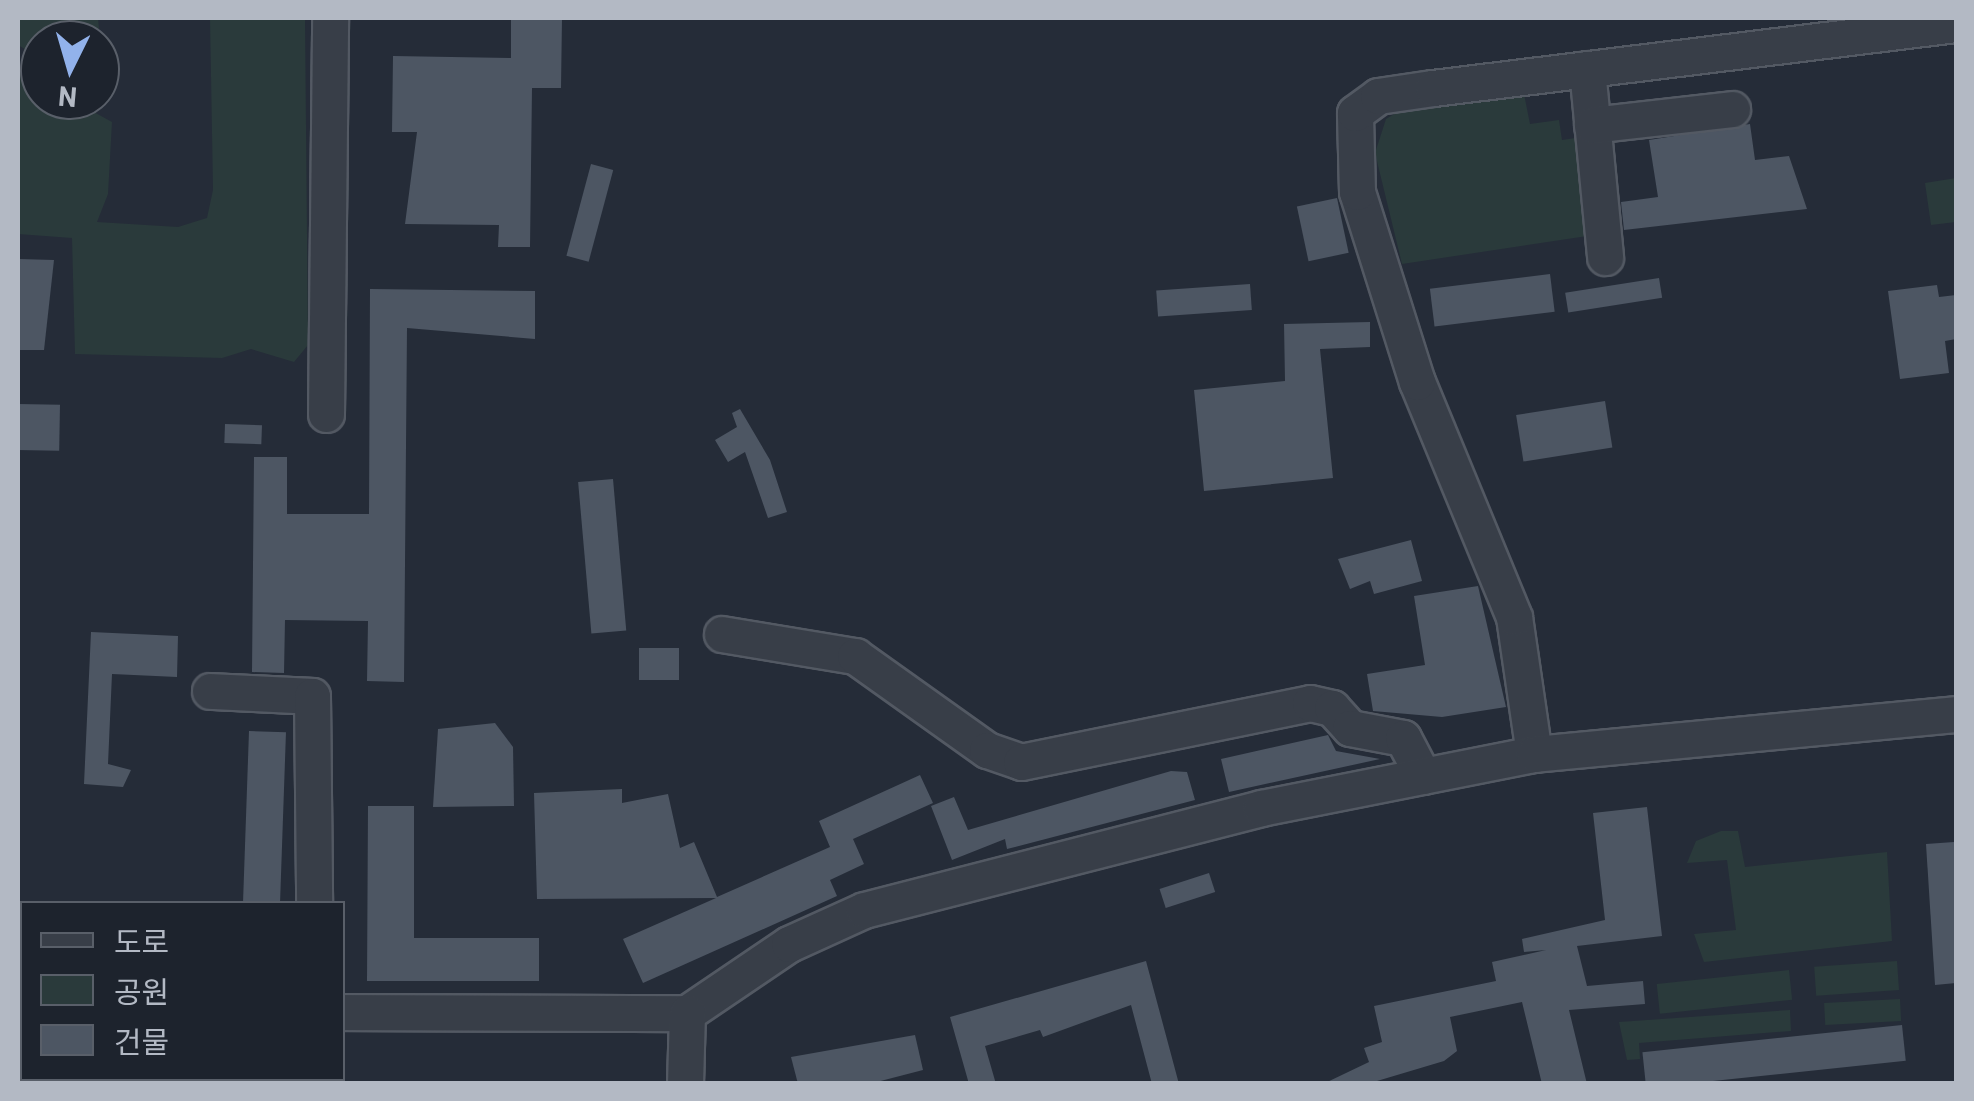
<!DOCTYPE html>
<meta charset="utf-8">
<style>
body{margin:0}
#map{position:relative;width:1974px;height:1101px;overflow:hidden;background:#252c38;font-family:Barlow,"Noto Sans KR",sans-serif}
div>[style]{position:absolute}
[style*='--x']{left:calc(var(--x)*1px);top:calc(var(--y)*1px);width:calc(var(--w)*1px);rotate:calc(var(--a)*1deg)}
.green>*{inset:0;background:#2a3a3b;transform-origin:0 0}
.building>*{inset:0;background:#4d5663;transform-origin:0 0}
.roads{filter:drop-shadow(2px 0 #535963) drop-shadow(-2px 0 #535963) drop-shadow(0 2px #535963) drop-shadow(0 -2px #535963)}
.minor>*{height:35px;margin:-17.5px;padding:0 17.5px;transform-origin:17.5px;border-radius:17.5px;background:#383e48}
span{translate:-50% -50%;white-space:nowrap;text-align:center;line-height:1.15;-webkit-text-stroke:10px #1d232d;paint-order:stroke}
.frame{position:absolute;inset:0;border:20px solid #b3b9c4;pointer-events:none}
.legend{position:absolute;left:20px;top:901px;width:325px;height:180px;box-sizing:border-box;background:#1d232d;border:2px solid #595f69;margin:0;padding:12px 18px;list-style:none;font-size:30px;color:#b3b9c4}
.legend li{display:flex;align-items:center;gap:20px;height:50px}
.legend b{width:50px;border:2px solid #595f69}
.north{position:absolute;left:20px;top:20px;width:100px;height:100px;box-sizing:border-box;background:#1d232d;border:2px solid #595f69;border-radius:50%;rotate:185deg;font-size:28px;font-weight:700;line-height:40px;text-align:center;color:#b3b9c4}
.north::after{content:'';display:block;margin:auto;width:35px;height:45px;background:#92b2eb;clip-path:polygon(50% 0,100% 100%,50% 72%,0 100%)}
</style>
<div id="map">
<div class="green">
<div style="clip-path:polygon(18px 18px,98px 18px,100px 40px,40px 40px,40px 58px,18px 45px)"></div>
<div style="clip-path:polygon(210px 18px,305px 18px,308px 345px,294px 362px,251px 349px,222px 358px,75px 354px,72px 238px,18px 234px,18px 67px,40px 82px,40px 100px,72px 100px,112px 122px,108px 194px,97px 222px,178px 227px,207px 218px,213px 190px)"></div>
<div style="clip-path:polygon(1524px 94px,1530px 124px,1559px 120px,1562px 140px,1582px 137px,1594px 235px,1402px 264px,1375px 153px,1386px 119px,1404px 108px)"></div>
<div style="clip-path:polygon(1956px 178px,1956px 222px,1931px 225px,1925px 183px)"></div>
<div style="clip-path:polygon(1721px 831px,1738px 831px,1745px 867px,1887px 852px,1892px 941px,1704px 962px,1694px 934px,1736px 930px,1727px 860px,1687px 863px,1696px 841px)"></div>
<div style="left:1897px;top:961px;width:29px;height:83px;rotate:86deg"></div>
<div style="left:1789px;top:970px;width:30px;height:133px;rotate:84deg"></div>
<div style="left:1900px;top:999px;width:22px;height:76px;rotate:87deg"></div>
<div style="clip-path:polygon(1790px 1010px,1791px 1031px,1639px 1043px,1640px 1059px,1627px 1060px,1619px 1022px)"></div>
</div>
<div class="building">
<div style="clip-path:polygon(511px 18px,562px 18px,561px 88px,532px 88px,530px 247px,498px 247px,499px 225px,405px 224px,417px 132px,392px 132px,393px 56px,511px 58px)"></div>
<div style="clip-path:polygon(1750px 124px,1755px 160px,1789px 156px,1807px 209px,1624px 230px,1621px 202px,1658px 197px,1649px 140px)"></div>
<div style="left:591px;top:164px;width:23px;height:95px;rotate:15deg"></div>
<div style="left:1337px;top:198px;width:56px;height:41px;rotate:78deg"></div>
<div style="clip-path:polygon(18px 259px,54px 260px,44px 350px,18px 350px)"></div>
<div style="left:1550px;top:274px;width:38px;height:121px;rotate:83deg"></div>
<div style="left:1659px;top:278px;width:20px;height:95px;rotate:81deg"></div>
<div style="left:1250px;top:284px;width:26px;height:94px;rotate:86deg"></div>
<div style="clip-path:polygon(1937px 285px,1939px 297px,1956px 295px,1956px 339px,1945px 341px,1949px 373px,1900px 379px,1888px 291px)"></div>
<div style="clip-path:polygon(370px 289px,535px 291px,535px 339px,407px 328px,404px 682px,367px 681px,368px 621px,285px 620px,284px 673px,252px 672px,254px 457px,287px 457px,287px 514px,369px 514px)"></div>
<div style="clip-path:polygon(1370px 322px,1370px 347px,1320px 349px,1333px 478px,1204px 491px,1194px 390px,1285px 381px,1284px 324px)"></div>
<div style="left:1605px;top:401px;width:47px;height:90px;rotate:81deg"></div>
<div style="left:18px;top:404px;width:42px;height:46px;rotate:1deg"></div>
<div style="clip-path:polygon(740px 409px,770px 460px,787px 512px,768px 518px,745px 452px,728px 462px,715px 440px,737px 427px,732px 413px)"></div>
<div style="left:225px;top:424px;width:37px;height:19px;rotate:2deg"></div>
<div style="left:613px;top:479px;width:152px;height:35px;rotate:85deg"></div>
<div style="clip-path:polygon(1411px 540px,1422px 581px,1374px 594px,1370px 581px,1350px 589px,1338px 559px)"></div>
<div style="clip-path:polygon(1478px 586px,1506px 707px,1442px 717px,1373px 711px,1367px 674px,1425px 665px,1414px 596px)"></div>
<div style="clip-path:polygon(91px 632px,178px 636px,177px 677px,112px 674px,108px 764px,131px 770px,123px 787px,84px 784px)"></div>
<div style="left:679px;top:648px;width:32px;height:40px;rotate:90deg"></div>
<div style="clip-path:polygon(495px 723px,513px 747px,514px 806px,433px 807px,438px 729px)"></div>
<div style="left:249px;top:731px;width:37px;height:173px;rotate:2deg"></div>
<div style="clip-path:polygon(1328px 735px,1336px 751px,1380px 759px,1229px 792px,1221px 759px)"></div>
<div style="clip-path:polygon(1171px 771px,1187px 772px,1195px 800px,1007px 849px,1005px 839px,952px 860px,931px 806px,954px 797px,968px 830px)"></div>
<div style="clip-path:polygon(920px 775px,933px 803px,853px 839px,864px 864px,830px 880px,837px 896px,643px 983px,623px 939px,716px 898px,537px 899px,534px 793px,622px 789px,622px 803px,668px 794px,680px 848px,694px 842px,717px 897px,830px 847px,819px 821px)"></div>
<div style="clip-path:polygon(368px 806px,414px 806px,414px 938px,539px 938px,539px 981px,367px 981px)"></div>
<div style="clip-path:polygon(1647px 807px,1662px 936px,1577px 946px,1587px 986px,1643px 981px,1645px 1004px,1569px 1010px,1587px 1084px,1542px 1084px,1522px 1002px,1450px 1017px,1457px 1051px,1444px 1061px,1367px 1084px,1323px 1084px,1369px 1062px,1364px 1048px,1382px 1042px,1374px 1006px,1496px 981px,1492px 962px,1546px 950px,1524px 952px,1522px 939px,1605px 920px,1593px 813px)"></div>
<div style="clip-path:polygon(1954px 842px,1956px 983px,1935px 985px,1926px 844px)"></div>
<div style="left:1209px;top:873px;width:20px;height:52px;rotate:72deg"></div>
<div style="clip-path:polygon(1146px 961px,1179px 1084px,1152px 1084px,1131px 1005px,1043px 1037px,1040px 1030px,985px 1046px,996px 1084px,969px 1084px,950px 1017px)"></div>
<div style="left:1902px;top:1025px;width:36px;height:261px;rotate:84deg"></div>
<div style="clip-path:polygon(915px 1035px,923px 1070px,869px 1084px,798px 1084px,791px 1057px)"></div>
</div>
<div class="roads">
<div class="minor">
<div style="--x:1587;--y:69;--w:189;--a:84.5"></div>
<div style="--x:1592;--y:125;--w:141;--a:-6.5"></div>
<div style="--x:326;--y:414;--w:396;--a:-89.4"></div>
<div style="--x:722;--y:634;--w:135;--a:9.4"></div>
<div style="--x:855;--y:656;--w:162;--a:35.5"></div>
<div style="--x:987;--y:750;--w:36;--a:19"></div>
<div style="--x:1021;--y:762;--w:295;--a:-11.5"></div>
<div style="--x:1310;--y:703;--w:23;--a:13"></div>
<div style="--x:1332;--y:708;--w:27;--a:48"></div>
<div style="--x:1350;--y:728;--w:54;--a:10.7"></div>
<div style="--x:1403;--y:738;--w:43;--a:62.2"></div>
<div style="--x:210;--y:691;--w:102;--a:2.8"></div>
<div style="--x:312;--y:696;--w:208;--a:89.4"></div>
<div style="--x:1534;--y:754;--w:138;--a:-98.3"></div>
<div style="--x:1514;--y:617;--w:254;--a:-112.4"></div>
<div style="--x:1417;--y:382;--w:199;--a:-107.5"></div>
<div style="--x:1357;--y:192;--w:79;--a:-91.5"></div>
<div style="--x:1355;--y:113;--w:29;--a:-36"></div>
<div style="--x:1378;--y:96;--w:56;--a:-8.3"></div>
<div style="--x:1433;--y:88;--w:527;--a:-6.98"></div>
<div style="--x:18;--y:1010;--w:4;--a:0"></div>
<div style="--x:342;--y:1012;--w:345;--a:0.2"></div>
<div style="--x:687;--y:1013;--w:123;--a:-34.1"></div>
<div style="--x:789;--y:944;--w:82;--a:-24.4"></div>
<div style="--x:864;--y:910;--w:410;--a:-14.4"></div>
<div style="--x:1261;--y:808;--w:278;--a:-11.2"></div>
<div style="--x:1534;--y:754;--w:424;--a:-5.4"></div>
<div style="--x:321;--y:1078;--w:6;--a:90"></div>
<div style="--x:685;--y:1084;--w:71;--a:-88.4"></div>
</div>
</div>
<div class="frame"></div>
<ul class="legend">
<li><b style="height:12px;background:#383e48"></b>도로</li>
<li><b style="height:28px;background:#2a3a3b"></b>공원</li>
<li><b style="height:28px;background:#4d5663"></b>건물</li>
</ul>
<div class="north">N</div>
</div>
